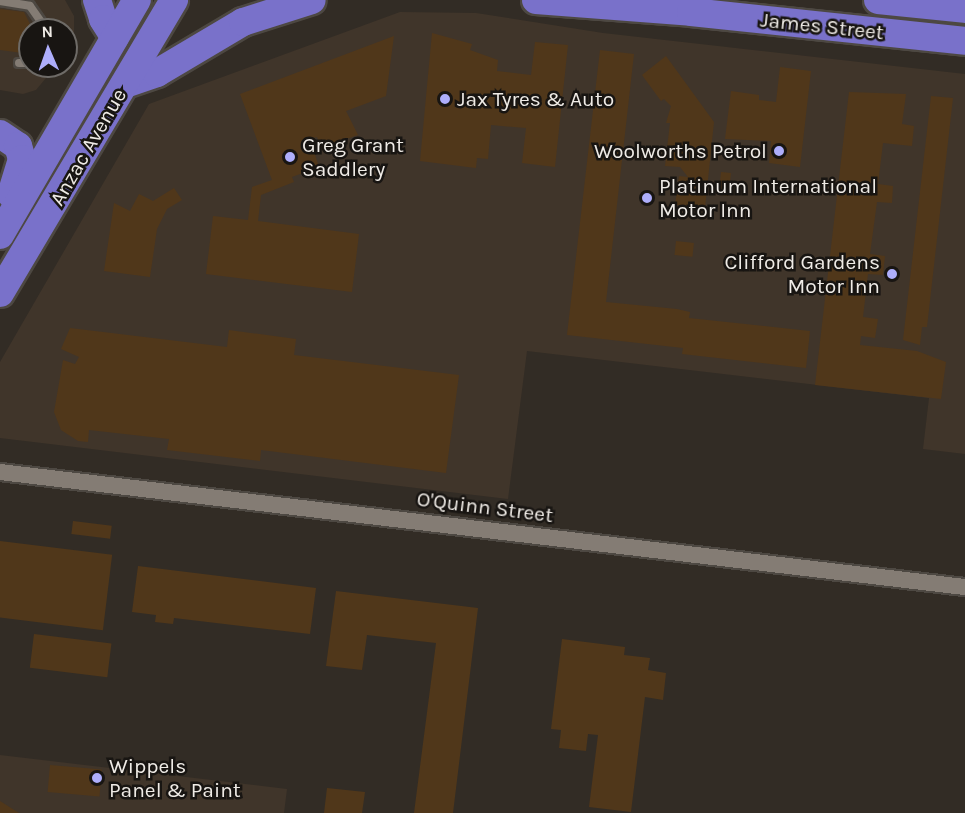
<!DOCTYPE html>
<style>
body{margin:0}
#map{position:relative;width:965px;height:813px;overflow:hidden;background:#322c25;font-family:Karla,sans-serif}
div>[style]{position:absolute}
[style*='--x']{left:calc(var(--x)*1px);top:calc(var(--y)*1px);width:calc(var(--w)*1px);rotate:calc(var(--a)*1deg)}
.built>*{inset:0;background:#40352a}
.building>*{inset:0;background:#50371a;transform-origin:0 0}
.roads{filter:drop-shadow(2px 0 #4d4842) drop-shadow(-2px 0 #4d4842) drop-shadow(0 2px #4d4842) drop-shadow(0 -2px #4d4842)}
.service>*{height:8px;margin:-4px;padding:0 4px;transform-origin:4px;border-radius:4px;background:#847c74}
.minor>*{height:16px;margin:-8px;padding:0 8px;transform-origin:8px;border-radius:8px;background:#847c74}
.trunk>*{height:28px;margin:-14px;padding:0 14px;transform-origin:14px;border-radius:14px;background:#7971ca}
.dots>*{width:16px;height:16px;translate:-50% -50%;box-sizing:border-box;border:3px solid #181512;border-radius:50%}
span{translate:-50% -50%;white-space:nowrap;text-align:center;line-height:1.15;-webkit-text-stroke:5px #181512;paint-order:stroke}
.street-label{font-size:21px;color:#efebe6}
.poi-label{font-size:21px;color:#efebe6}
.left{translate:0 -50%;text-align:left}
.right{translate:-100% -50%;text-align:right}
.north{position:absolute;left:18px;top:18px;width:60px;height:60px;box-sizing:border-box;background:#181512;border:2px solid #6e6b67;border-radius:50%;rotate:358deg;font-size:16px;font-weight:700;line-height:24px;text-align:center;color:#efebe6}
.north::after{content:'';display:block;margin:auto;width:21px;height:27px;background:#aeaefb;clip-path:polygon(50% 0,100% 100%,50% 72%,0 100%)}
</style>
<div id="map">
<div class="built">
<div style="clip-path:polygon(0 0,65px 0,74px 16px,74px 34px,66px 49px,66px 30px,30px 30px,30px 66px,56px 66px,36px 90px,23px 94px,0 90px)"></div>
<div style="clip-path:polygon(400px 12px,476px 13px,603px 33px,965px 74px,965px 454px,923px 449px,929px 398px,527px 351px,508px 499px,0 438px,0 362px,149px 104px)"></div>
<div style="clip-path:polygon(0 755px,287px 789px,284px 813px,0 813px)"></div>
</div>
<div class="building">
<div style="clip-path:polygon(0 9px,24px 12px,33px 30px,30px 54px,0 50px)"></div>
<div style="clip-path:polygon(432px 33px,472px 44px,470px 50px,498px 60px,497px 71px,531px 75px,535px 42px,568px 45px,555px 167px,522px 163px,526px 128px,491px 125px,488px 159px,477px 158px,476px 168px,420px 161px)"></div>
<div style="clip-path:polygon(394px 36px,386px 96px,346px 111px,358px 135px,321px 148px,317px 137px,310px 139px,319px 167px,292px 177px,294px 182px,261px 195px,258px 221px,359px 234px,352px 292px,206px 274px,213px 216px,248px 220px,252px 187px,272px 180px,240px 94px)"></div>
<div style="clip-path:polygon(600px 50px,634px 54px,606px 302px,677px 309px,690px 312px,689px 318px,810px 331px,806px 368px,682px 354px,683px 348px,567px 335px)"></div>
<div style="clip-path:polygon(666px 56px,714px 122px,705px 208px,675px 205px,679px 176px,688px 177px,680px 167px,665px 166px,670px 123px,666px 123px,671px 106px,664px 99px,661px 101px,642px 75px)"></div>
<div style="clip-path:polygon(780px 67px,811px 71px,800px 167px,769px 163px,771px 141px,725px 139px,731px 91px,759px 95px,759px 100px,776px 102px)"></div>
<div style="clip-path:polygon(849px 92px,906px 94px,902px 124px,914px 126px,912px 146px,883px 143px,878px 184px,893px 186px,892px 203px,877px 202px,870px 254px,885px 256px,883px 275px,868px 274px,863px 317px,878px 319px,875px 338px,861px 336px,860px 345px,917px 351px,946px 362px,941px 399px,815px 385px)"></div>
<div style="clip-path:polygon(931px 96px,953px 98px,927px 327px,922px 327px,920px 345px,903px 340px)"></div>
<div style="left:721px;top:172px;width:10px;height:23px;rotate:6deg"></div>
<div style="clip-path:polygon(174px 188px,182px 200px,167px 209px,157px 229px,150px 277px,104px 271px,114px 203px,130px 211px,139px 194px,153px 201px)"></div>
<div style="left:676px;top:241px;width:18px;height:14px;rotate:6deg"></div>
<div style="clip-path:polygon(70px 328px,227px 347px,229px 330px,296px 339px,294px 355px,459px 375px,446px 473px,261px 450px,260px 461px,167px 450px,169px 439px,89px 430px,88px 442px,78px 441px,61px 430px,54px 412px,63px 360px,75px 364px,79px 357px,61px 349px)"></div>
<div style="left:73px;top:521px;width:39px;height:13px;rotate:7deg"></div>
<div style="left:0;top:541px;width:113px;height:76px;rotate:7deg"></div>
<div style="clip-path:polygon(138px 566px,316px 588px,310px 634px,174px 618px,173px 624px,155px 622px,156px 615px,132px 612px)"></div>
<div style="clip-path:polygon(336px 591px,478px 608px,453px 813px,414px 813px,436px 643px,367px 635px,362px 670px,326px 666px)"></div>
<div style="left:34px;top:634px;width:78px;height:34px;rotate:7deg"></div>
<div style="clip-path:polygon(562px 639px,625px 647px,624px 655px,650px 658px,648px 670px,666px 673px,663px 700px,645px 697px,631px 812px,589px 807px,598px 735px,588px 734px,586px 751px,559px 748px,561px 730px,551px 729px)"></div>
<div style="left:50px;top:765px;width:52px;height:27px;rotate:5deg"></div>
<div style="clip-path:polygon(327px 788px,365px 792px,362px 813px,324px 813px)"></div>
<div style="clip-path:polygon(0 801px,19px 813px,0 813px)"></div>
</div>
<div class="roads">
<div class="service">
<div style="--x:0;--y:1;--w:30;--a:9"></div>
<div style="--x:30;--y:6;--w:29;--a:55"></div>
<div style="--x:19;--y:63;--w:11;--a:0"></div>
</div>
<div class="minor">
<div style="--x:0;--y:472;--w:972;--a:6.8"></div>
</div>
<div class="trunk">
<div style="--x:97;--y:0;--w:20;--a:72"></div>
<div style="--x:103;--y:19;--w:22;--a:58"></div>
<div style="--x:536;--y:0;--w:155;--a:4.4"></div>
<div style="--x:691;--y:12;--w:276;--a:6"></div>
<div style="--x:878;--y:0;--w:87;--a:5.9"></div>
<div style="--x:125;--y:84;--w:34;--a:-19"></div>
<div style="--x:157;--y:73;--w:100;--a:-30.7"></div>
<div style="--x:243;--y:22;--w:72;--a:-17.7"></div>
<div style="--x:0;--y:134;--w:22;--a:34"></div>
<div style="--x:18;--y:146;--w:14;--a:73"></div>
<div style="--x:22;--y:159;--w:37;--a:107"></div>
<div style="--x:0;--y:235;--w:272;--a:-59.8"></div>
<div style="--x:0;--y:293;--w:341;--a:-59.3"></div>
</div>
</div>
<div class="dots">
<div style="left:445px;top:99px;background:#aeaefb"></div>
<div style="left:779px;top:151px;background:#aeaefb"></div>
<div style="left:290px;top:157px;background:#aeaefb"></div>
<div style="left:647px;top:198px;background:#aeaefb"></div>
<div style="left:892px;top:274px;background:#aeaefb"></div>
<div style="left:97px;top:778px;background:#aeaefb"></div>
</div>
<div class="street-label">
<span style="left:822px;top:26px;rotate:6deg">James Street</span>
<span style="left:88px;top:147px;rotate:-60deg">Anzac Avenue</span>
<span style="left:485px;top:507px;rotate:7deg">O'Quinn Street</span>
</div>
<div class="poi-label">
<span class="left" style="left:457px;top:99px">Jax Tyres &amp; Auto</span>
<span class="left" style="left:302px;top:157px">Greg Grant<br>Saddlery</span>
<span class="right" style="left:767px;top:151px">Woolworths Petrol</span>
<span class="left" style="left:659px;top:198px">Platinum International<br>Motor Inn</span>
<span class="right" style="left:880px;top:274px">Clifford Gardens<br>Motor Inn</span>
<span class="left" style="left:109px;top:778px">Wippels<br>Panel &amp; Paint</span>
</div>
<div class="north">N</div>
</div>
